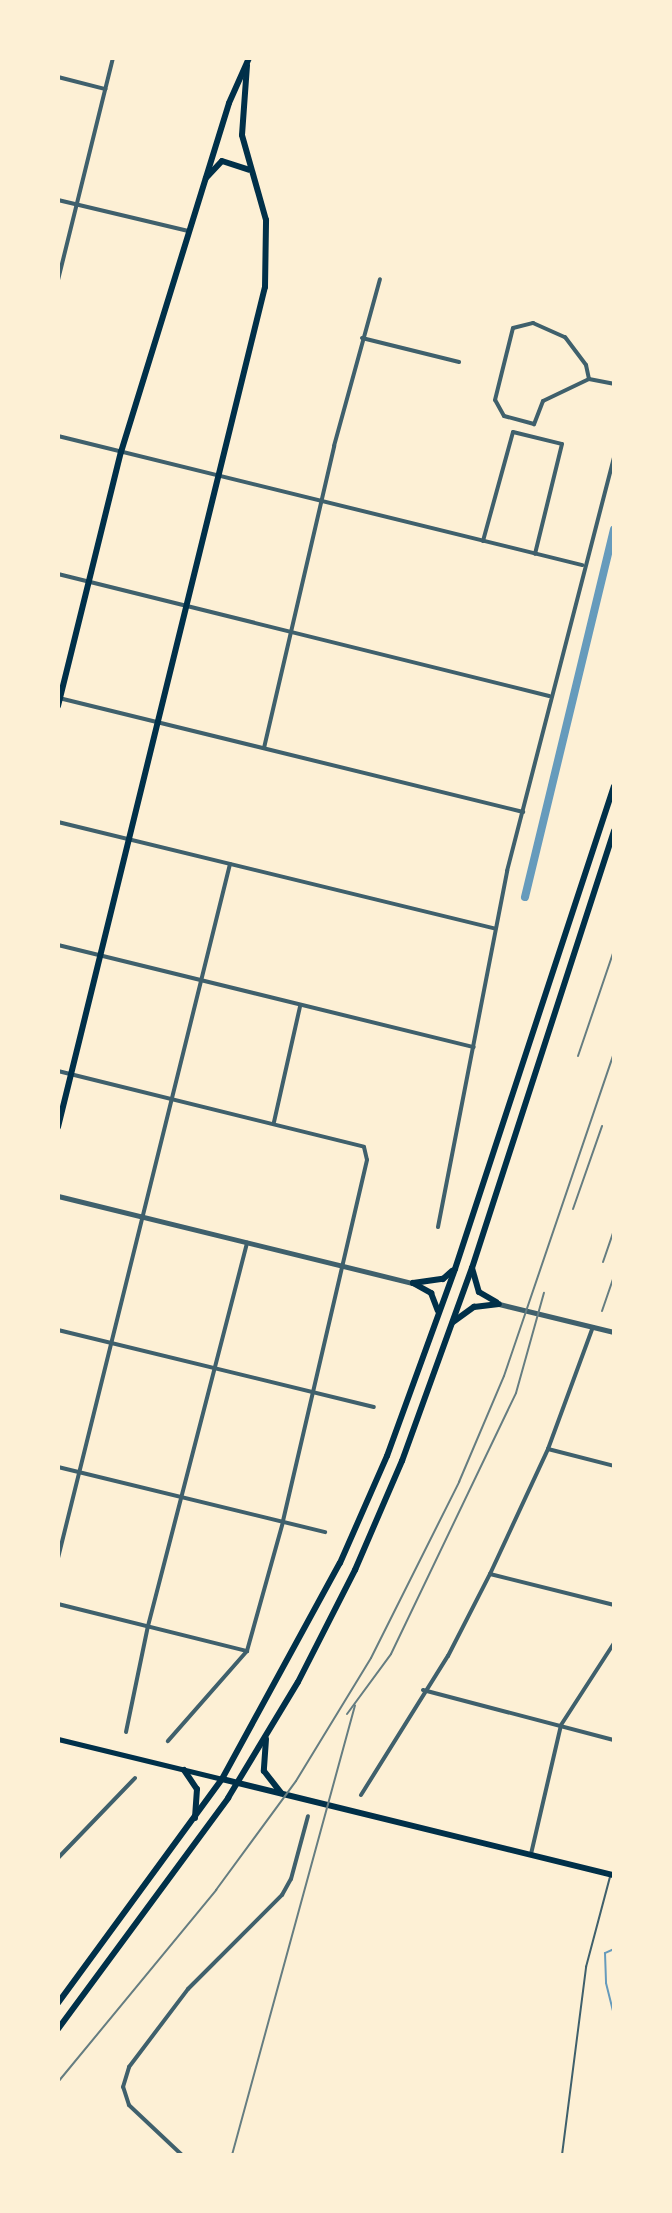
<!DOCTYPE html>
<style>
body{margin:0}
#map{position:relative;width:672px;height:2213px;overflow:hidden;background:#fdf0d5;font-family:Inter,sans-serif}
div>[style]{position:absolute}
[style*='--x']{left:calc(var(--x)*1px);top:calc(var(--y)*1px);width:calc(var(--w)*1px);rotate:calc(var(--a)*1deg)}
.stream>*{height:2px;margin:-1px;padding:0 1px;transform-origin:1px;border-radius:1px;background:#669bbc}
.canal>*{height:8px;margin:-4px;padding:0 4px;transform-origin:4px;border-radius:4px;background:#669bbc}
.service>*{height:2px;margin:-1px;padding:0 1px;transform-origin:1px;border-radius:1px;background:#3f606c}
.minor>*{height:4px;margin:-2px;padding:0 2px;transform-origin:2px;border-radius:2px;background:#3f606c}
.tertiary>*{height:5px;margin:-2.5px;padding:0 2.5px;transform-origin:2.5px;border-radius:2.5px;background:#3f606c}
.secondary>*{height:5px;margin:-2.5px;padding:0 2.5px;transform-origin:2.5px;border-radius:2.5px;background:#003049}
.primary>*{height:6px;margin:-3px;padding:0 3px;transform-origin:3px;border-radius:3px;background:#003049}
.trunk>*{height:6px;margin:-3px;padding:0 3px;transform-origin:3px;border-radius:3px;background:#003049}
.rail>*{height:2px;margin:-1px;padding:0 1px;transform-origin:1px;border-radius:1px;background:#657d81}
span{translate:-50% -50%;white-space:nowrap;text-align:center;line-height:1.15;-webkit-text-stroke:8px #fdf0d5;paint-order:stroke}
.frame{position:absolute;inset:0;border:60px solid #fdf0d5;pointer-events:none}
</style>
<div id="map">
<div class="stream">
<div style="--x:614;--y:1949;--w:10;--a:156"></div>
<div style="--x:605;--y:1953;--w:30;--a:88"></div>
<div style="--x:606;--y:1983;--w:32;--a:76"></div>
</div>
<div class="canal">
<div style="--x:525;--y:897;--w:378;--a:-76.4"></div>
</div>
<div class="service">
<div style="--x:562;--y:2155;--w:190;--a:-82.7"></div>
<div style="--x:586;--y:1967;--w:93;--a:-75.1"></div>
</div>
<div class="minor">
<div style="--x:58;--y:77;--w:49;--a:14.3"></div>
<div style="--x:58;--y:200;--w:134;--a:13.4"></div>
<div style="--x:58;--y:280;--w:229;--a:-76.1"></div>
<div style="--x:533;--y:323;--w:35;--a:24"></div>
<div style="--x:565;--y:337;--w:35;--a:53"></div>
<div style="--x:586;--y:365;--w:14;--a:78"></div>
<div style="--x:589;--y:379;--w:51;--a:154.4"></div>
<div style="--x:543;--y:401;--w:25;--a:111"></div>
<div style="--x:534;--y:424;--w:31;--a:-165"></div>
<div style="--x:504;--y:416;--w:18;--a:-119"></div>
<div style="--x:495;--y:400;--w:74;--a:-76"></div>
<div style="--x:513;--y:328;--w:21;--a:-14"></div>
<div style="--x:362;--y:338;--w:100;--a:13.9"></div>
<div style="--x:589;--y:379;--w:25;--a:11"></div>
<div style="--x:58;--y:436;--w:540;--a:13.83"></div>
<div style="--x:483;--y:541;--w:113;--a:-74.6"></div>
<div style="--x:513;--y:432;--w:50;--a:13.8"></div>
<div style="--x:562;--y:444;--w:113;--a:103.8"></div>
<div style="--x:58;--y:574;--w:506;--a:13.95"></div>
<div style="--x:59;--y:698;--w:478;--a:13.8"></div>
<div style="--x:264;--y:748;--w:310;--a:-76.9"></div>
<div style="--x:334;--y:446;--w:173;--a:-74.6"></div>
<div style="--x:58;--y:822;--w:449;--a:13.7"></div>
<div style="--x:58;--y:945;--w:428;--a:13.8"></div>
<div style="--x:58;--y:1071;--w:315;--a:13.9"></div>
<div style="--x:364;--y:1147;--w:13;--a:77"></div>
<div style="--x:367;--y:1160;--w:372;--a:103.1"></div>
<div style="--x:283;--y:1522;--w:134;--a:105.6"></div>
<div style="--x:247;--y:1651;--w:120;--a:131.3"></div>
<div style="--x:274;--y:1122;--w:118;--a:-77.3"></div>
<div style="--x:438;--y:1227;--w:363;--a:-79"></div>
<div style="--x:507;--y:871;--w:429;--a:-75.5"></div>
<div style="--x:58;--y:1330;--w:325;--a:13.7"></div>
<div style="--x:548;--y:1449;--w:68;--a:14.4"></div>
<div style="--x:58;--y:1467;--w:275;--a:13.7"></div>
<div style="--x:58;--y:1558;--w:715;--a:-76.08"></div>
<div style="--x:490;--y:1574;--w:128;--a:14"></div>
<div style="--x:58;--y:1604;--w:195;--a:14"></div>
<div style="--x:423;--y:1690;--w:197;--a:14.7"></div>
<div style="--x:126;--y:1732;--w:108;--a:-78.3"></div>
<div style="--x:148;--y:1626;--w:396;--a:-75.5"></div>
<div style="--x:361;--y:1795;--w:164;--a:-58"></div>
<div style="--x:448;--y:1656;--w:92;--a:-62.9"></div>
<div style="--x:490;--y:1574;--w:138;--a:-65.1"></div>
<div style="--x:548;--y:1449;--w:130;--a:-69.8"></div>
<div style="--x:531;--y:1854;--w:132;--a:-76.9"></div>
<div style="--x:561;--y:1725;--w:98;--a:-57.1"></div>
<div style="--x:58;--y:1858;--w:111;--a:-46.1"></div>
<div style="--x:182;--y:2155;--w:73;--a:-136.7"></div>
<div style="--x:129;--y:2105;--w:19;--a:-108"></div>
<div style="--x:123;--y:2087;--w:21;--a:-73"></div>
<div style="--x:129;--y:2067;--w:98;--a:-52.9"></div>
<div style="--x:188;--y:1989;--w:133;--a:-45"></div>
<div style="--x:282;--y:1895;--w:18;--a:-61"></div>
<div style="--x:291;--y:1879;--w:65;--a:-74.9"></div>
</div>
<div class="tertiary">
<div style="--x:58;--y:1196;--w:366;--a:13.8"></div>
<div style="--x:499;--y:1304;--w:118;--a:13.7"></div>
</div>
<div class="secondary">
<div style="--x:58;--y:1739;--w:169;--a:13.7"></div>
</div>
<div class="primary">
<div style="--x:206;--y:178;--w:23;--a:-47"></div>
<div style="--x:222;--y:161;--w:28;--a:18"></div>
<div style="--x:58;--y:706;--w:262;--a:-76.1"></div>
<div style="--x:121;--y:452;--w:365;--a:-72.8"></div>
<div style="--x:229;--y:103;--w:49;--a:-66"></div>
<div style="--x:58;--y:1127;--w:865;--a:-76.16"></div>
<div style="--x:265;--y:287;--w:67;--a:-89.1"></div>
<div style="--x:266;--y:220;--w:88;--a:-105.8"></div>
<div style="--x:242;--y:135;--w:70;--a:-85.9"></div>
</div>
<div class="trunk">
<div style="--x:472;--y:1268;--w:25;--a:74"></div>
<div style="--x:479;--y:1292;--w:20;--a:30"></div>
<div style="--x:413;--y:1283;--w:30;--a:-8"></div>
<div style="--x:443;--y:1279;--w:12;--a:-42"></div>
<div style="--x:413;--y:1283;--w:21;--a:29"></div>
<div style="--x:431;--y:1293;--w:19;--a:69"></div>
<div style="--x:453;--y:1322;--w:26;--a:-36"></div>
<div style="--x:474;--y:1307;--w:25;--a:-7"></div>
<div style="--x:266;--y:1739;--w:32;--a:94"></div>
<div style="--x:264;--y:1771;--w:28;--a:52"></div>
<div style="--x:184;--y:1770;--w:23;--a:56"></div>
<div style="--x:197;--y:1789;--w:29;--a:94"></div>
<div style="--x:222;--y:1779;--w:404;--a:13.8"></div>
<div style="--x:58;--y:2003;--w:278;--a:-53.8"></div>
<div style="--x:222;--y:1779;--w:246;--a:-61.4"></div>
<div style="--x:340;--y:1563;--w:117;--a:-66.3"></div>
<div style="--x:387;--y:1456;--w:199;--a:-70"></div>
<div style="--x:455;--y:1269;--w:508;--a:-71.78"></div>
<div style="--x:58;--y:2029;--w:287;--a:-53.6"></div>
<div style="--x:228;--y:1798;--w:135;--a:-58.9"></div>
<div style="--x:298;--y:1682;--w:126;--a:-63"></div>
<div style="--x:355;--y:1570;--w:119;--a:-66.7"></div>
<div style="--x:402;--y:1461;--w:205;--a:-70.1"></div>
<div style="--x:472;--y:1268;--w:460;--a:-72"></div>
</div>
<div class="rail">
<div style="--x:578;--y:1056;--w:112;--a:-71.2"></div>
<div style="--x:573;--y:1209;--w:88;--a:-70.7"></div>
<div style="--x:603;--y:1262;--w:34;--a:-71"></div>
<div style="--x:602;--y:1311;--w:37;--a:-71"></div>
<div style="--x:347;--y:1714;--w:74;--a:-53.7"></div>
<div style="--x:391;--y:1654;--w:289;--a:-64.4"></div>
<div style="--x:516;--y:1393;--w:104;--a:-74.4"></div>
<div style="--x:58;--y:2082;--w:249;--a:-50.5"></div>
<div style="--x:216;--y:1890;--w:135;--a:-53.7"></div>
<div style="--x:296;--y:1781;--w:144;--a:-58.6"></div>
<div style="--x:371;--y:1658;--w:197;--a:-63.4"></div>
<div style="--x:459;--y:1482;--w:115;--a:-67"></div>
<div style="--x:504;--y:1376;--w:341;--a:-71.2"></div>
<div style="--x:232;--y:2155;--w:466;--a:-74.7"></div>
</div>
<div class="frame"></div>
</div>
